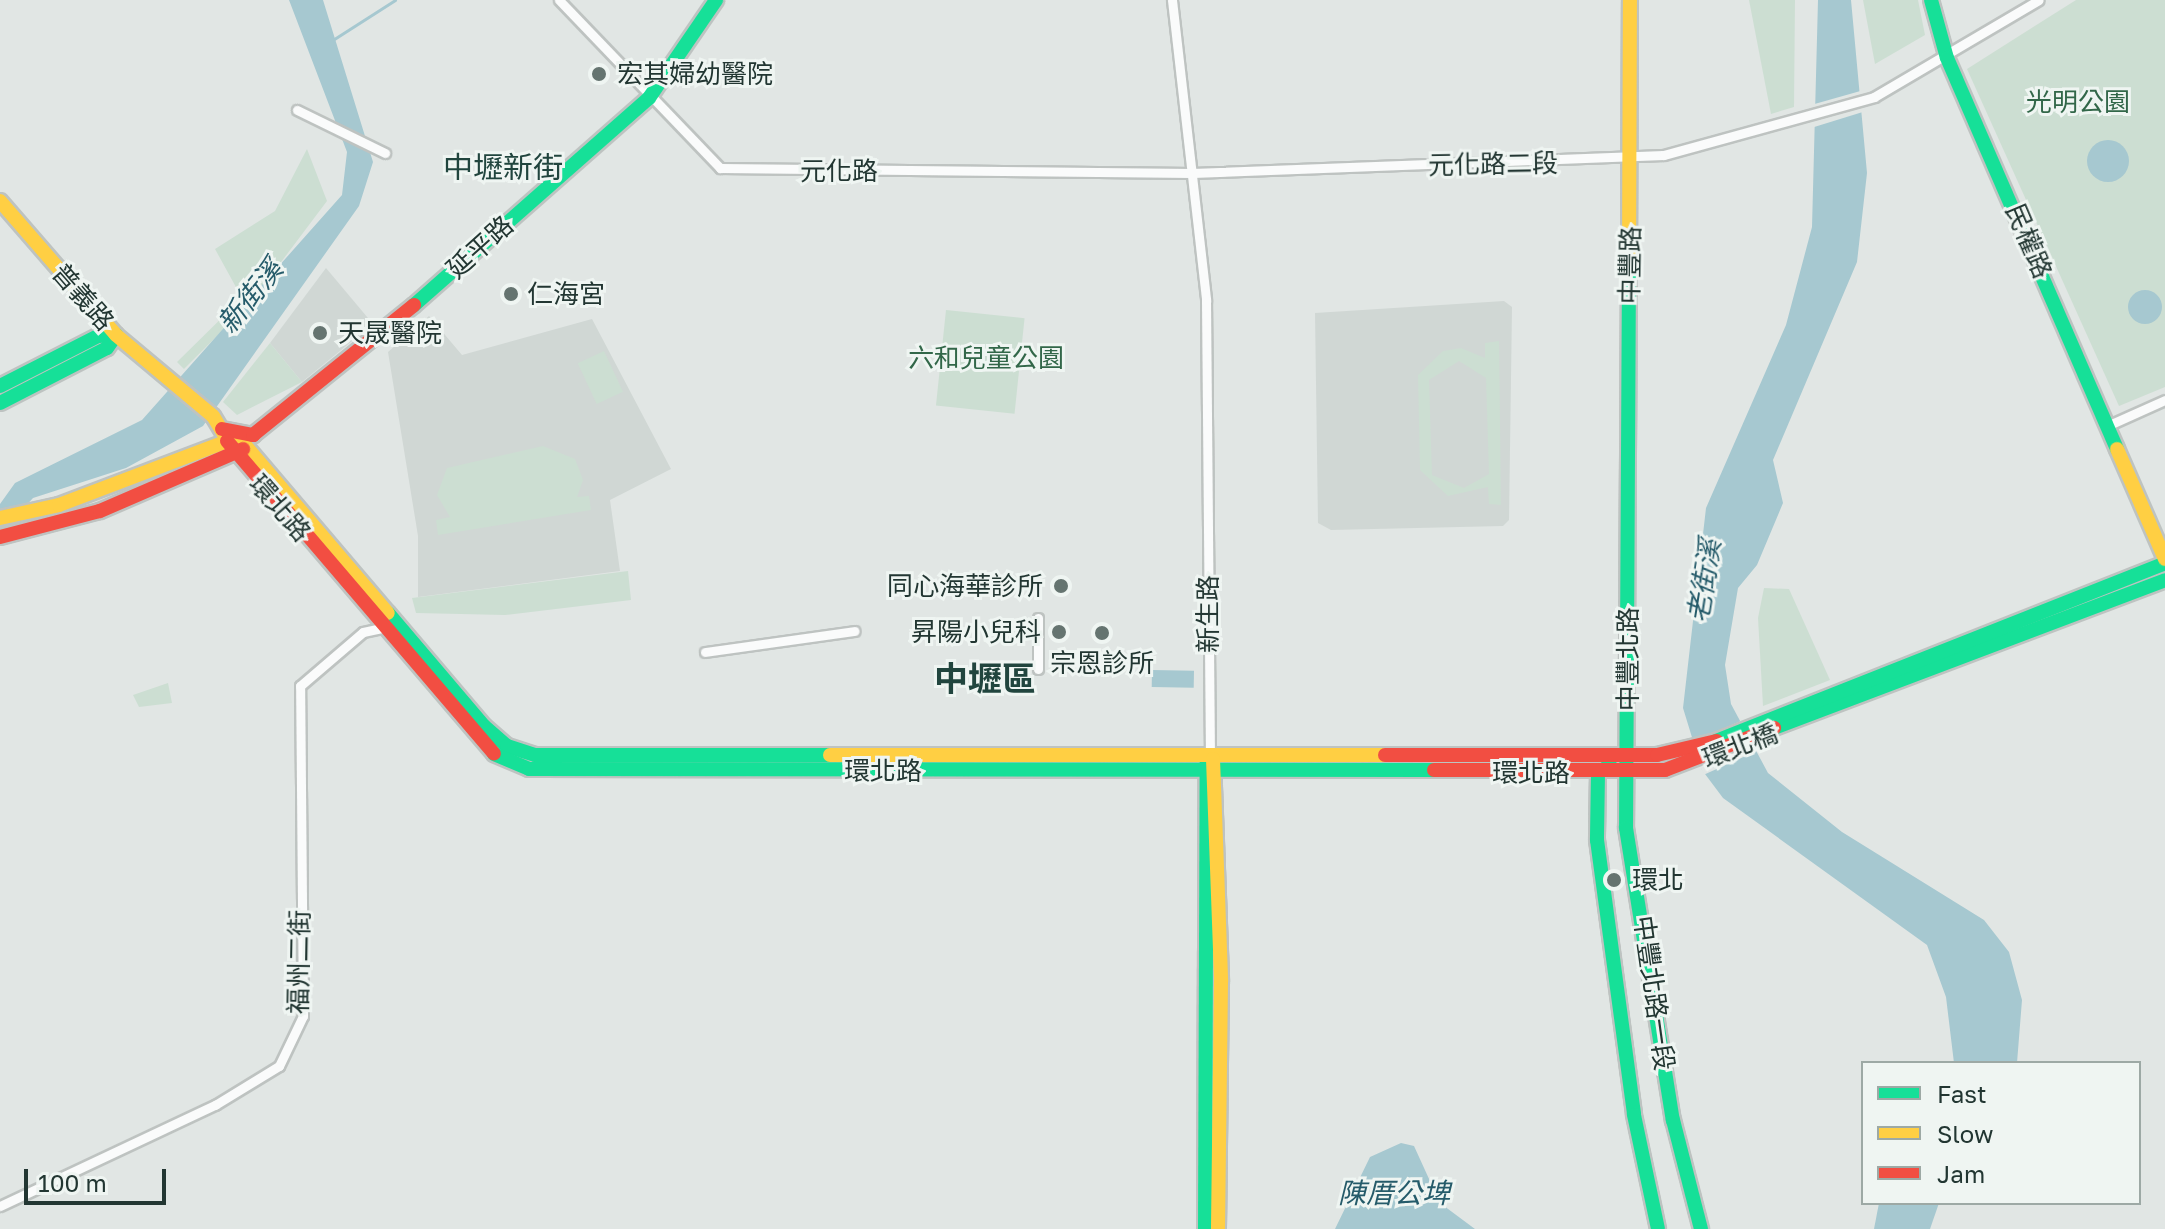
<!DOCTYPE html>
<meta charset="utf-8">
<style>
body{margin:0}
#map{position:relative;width:2165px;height:1229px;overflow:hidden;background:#e1e6e4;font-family:"Golos Text","Noto Sans TC",sans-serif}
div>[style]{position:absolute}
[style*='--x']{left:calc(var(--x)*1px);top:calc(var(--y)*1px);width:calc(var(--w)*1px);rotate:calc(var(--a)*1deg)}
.built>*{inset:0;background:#d0d7d4}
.green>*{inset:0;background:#ccded2;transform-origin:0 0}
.water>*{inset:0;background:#a6c8d0;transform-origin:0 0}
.round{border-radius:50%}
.pier>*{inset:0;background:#e1e6e4;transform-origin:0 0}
.stream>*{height:3px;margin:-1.5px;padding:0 1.5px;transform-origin:1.5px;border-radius:1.5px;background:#a6c8d0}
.roads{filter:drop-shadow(2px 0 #bec3c1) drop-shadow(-2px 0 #bec3c1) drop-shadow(0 2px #bec3c1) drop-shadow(0 -2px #bec3c1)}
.street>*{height:9px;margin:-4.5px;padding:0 4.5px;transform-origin:4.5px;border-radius:4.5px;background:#fafbfb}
.fast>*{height:14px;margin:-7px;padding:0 7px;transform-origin:7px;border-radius:7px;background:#16e098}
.slow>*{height:14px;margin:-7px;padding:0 7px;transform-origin:7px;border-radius:7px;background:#ffcf43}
.jam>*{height:14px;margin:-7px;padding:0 7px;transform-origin:7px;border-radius:7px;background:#f24e42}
.dots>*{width:22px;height:22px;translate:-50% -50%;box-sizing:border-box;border:4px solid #eff5f2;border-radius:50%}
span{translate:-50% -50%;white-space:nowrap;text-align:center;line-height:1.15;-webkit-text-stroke:6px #eff5f2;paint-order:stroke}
.poi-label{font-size:26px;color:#223632}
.left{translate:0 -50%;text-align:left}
.right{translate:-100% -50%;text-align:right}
.park-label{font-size:26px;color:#326749}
.street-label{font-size:26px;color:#223632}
.water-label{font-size:28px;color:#255b6a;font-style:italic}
.quarter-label{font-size:30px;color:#21453e}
.district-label{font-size:34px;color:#21453e;font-weight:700}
.legend{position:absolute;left:1861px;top:1061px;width:280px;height:144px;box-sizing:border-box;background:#eff5f2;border:2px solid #9da9a5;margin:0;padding:10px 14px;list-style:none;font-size:24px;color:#223632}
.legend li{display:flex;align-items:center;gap:16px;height:40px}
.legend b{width:40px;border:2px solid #9da9a5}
.scale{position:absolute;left:24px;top:1169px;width:142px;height:36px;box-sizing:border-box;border:4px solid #223632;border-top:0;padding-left:10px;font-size:24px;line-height:28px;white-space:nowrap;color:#223632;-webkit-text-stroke:6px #eff5f2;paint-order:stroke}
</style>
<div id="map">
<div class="built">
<div style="clip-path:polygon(326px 268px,373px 324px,302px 382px,270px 343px)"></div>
<div style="clip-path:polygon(1504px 301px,1512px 307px,1509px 520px,1503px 526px,1331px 530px,1318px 523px,1315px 313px)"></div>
<div style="clip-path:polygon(429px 316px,462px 355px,592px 319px,671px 469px,610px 500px,620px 571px,418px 597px,418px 536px,388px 352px)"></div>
</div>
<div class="green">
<div style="clip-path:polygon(1749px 0,1795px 0,1794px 107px,1771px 114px)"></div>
<div style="clip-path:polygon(1863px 0,1918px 0,1925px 35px,1875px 64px)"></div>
<div style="clip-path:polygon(2076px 0,2165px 0,2165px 387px,2119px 406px,1967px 69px)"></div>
<div style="clip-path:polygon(307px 149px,327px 201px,251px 302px,184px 369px,177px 362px,242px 298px,215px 249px,275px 211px)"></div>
<div style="left:946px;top:310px;width:79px;height:96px;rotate:6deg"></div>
<div style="clip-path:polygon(evenodd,1499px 341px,1501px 505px,1489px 504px,1488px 487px,1448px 496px,1420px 470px,1418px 375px,1443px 351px,1461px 348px,1485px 358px,1485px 343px,1499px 341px,1459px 361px,1486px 378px,1489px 474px,1464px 488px,1432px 475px,1429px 380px,1459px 361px)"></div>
<div style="clip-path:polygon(270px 343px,302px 382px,237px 415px,223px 402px)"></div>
<div style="left:604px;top:351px;width:45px;height:29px;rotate:65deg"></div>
<div style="clip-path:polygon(543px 446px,575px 459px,583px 480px,577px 497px,589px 496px,591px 510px,438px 535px,436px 520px,450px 517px,437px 495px,447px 468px)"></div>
<div style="clip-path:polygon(628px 571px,631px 600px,505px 615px,416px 613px,412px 598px)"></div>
<div style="clip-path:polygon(1764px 588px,1789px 589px,1830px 680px,1763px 706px,1758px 618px)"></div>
<div style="clip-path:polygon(168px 683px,172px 703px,139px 707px,133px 695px)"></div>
</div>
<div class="water">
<div style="clip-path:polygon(289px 0,323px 0,373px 162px,359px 206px,203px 426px,126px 468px,33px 498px,0 534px,0 504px,15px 483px,142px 420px,342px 195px,347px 152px)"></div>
<div style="clip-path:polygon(1818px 0,1851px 0,1867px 173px,1857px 262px,1773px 460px,1783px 503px,1757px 565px,1738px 588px,1725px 665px,1731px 704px,1768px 773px,1842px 832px,1984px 920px,2009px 952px,2022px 1000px,2017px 1063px,1954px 1063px,1946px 997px,1927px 945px,1723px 798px,1702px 770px,1683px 708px,1706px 508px,1786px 325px,1812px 227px)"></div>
<div class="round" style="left:2087px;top:140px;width:42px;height:42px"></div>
<div class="round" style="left:2128px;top:290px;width:34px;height:34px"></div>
<div style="left:1152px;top:670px;width:42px;height:17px;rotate:1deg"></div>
<div style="clip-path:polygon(1401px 1143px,1414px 1146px,1440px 1203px,1475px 1229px,1335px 1229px,1370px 1157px)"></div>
<div style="clip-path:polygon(1879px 1203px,1939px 1203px,1930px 1229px,1874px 1229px)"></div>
</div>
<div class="pier">
<div style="clip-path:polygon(1864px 90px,1866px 111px,1811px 128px,1811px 105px)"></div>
<div style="left:1743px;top:720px;width:34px;height:58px;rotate:66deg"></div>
</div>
<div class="stream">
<div style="--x:331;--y:41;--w:76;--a:-32.6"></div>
</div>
<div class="roads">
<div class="street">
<div style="--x:559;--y:0;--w:233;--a:46.2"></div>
<div style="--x:720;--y:168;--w:472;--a:0.6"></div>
<div style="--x:1192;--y:173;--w:472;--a:-2.2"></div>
<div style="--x:1664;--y:155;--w:218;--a:-15.4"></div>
<div style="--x:1874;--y:97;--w:191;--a:-30.5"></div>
<div style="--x:1172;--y:0;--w:302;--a:83.5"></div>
<div style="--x:1206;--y:300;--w:453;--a:89.5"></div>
<div style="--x:297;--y:110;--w:98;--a:26"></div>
<div style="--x:2109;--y:425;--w:61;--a:-24.1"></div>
<div style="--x:705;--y:652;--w:151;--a:-8"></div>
<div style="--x:1038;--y:669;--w:51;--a:-90"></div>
<div style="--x:0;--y:1206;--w:238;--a:-25.2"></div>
<div style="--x:215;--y:1105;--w:75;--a:-31.4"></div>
<div style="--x:279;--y:1066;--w:55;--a:-64.4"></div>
<div style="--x:303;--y:1016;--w:330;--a:-90.5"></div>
<div style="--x:300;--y:686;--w:83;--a:-40.6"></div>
<div style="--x:363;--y:632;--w:24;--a:-12"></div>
</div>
<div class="fast">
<div style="--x:1931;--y:0;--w:60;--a:74.6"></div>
<div style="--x:1947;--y:58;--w:426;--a:66.5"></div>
<div style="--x:1629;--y:264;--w:564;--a:90.3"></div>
<div style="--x:1626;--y:828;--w:296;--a:80.9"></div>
<div style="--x:1673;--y:1120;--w:113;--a:75.6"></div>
<div style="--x:414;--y:305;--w:313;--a:-41.4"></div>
<div style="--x:649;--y:98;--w:119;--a:-55.6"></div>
<div style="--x:0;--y:386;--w:110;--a:-27"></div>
<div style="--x:98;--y:336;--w:18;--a:-3"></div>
<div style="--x:0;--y:403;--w:120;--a:-27.2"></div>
<div style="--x:107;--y:348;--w:16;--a:-55"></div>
<div style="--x:388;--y:613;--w:148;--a:49.7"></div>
<div style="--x:484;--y:726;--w:30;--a:41"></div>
<div style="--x:507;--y:746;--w:29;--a:18"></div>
<div style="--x:535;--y:755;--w:295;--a:0"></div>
<div style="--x:1774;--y:728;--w:418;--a:-20.7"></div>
<div style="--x:1716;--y:741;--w:483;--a:-21.6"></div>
<div style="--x:494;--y:754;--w:38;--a:23"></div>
<div style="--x:529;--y:769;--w:905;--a:0.06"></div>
<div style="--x:1610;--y:765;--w:14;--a:146"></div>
<div style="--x:1598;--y:773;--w:67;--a:90.9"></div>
<div style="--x:1597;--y:840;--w:277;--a:82.3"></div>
<div style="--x:1634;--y:1115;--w:116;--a:78.1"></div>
<div style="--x:1205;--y:1229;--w:468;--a:-89.8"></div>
</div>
<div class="slow">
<div style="--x:0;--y:201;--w:177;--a:49.1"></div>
<div style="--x:116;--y:335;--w:126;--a:39.9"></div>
<div style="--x:213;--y:416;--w:23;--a:59"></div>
<div style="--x:1629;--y:264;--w:264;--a:-89.8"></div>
<div style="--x:2117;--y:449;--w:120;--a:66.4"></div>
<div style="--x:0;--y:518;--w:60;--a:-12.4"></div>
<div style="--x:59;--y:505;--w:191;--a:-20.8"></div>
<div style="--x:238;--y:437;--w:231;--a:49.6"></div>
<div style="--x:830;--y:755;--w:555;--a:0"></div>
<div style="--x:1213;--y:759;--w:223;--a:87.9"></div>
<div style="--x:1221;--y:982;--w:247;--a:90.7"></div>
</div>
<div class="jam">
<div style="--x:222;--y:429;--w:32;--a:11"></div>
<div style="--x:253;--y:435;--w:207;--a:-38.9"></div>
<div style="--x:227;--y:441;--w:411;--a:49.5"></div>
<div style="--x:0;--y:537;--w:103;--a:-14.6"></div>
<div style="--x:100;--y:511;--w:156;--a:-23.4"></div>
<div style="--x:1385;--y:755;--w:272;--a:0"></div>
<div style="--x:1657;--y:755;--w:61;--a:-13.3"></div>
<div style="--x:1434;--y:770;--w:231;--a:0"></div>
<div style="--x:1665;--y:770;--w:117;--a:-21.1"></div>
</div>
</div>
<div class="dots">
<div style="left:599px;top:74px;background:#657470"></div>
<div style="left:511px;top:294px;background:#657470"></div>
<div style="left:320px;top:333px;background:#657470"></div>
<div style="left:1061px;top:586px;background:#657470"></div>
<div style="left:1059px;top:632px;background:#657470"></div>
<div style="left:1102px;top:633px;background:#657470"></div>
<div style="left:1614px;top:880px;background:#657470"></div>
</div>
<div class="poi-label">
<span class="left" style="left:617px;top:74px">宏其婦幼醫院</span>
<span class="left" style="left:527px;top:294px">仁海宮</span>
<span class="left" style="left:338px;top:333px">天晟醫院</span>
<span class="right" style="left:1043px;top:586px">同心海華診所</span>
<span class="right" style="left:1041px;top:632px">昇陽小兒科</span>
<span style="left:1102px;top:663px">宗恩診所</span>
<span class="left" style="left:1632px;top:880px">環北</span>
</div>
<div class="park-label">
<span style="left:2078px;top:102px">光明公園</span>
<span style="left:986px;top:358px">六和兒童公園</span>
</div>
<div class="street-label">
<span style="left:1493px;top:164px;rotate:-1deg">元化路二段</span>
<span style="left:839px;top:171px">元化路</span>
<span style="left:2029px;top:241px;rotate:67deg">民權路</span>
<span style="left:480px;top:247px;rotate:-42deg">延平路</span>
<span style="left:1630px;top:265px;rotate:-89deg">中豐路</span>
<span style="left:83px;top:297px;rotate:49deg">普義路</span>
<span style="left:280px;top:508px;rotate:49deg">環北路</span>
<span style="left:1208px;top:614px;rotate:-90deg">新生路</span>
<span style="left:1628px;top:659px;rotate:-90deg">中豐北路</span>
<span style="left:1740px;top:746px;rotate:-21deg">環北橋</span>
<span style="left:883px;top:771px">環北路</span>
<span style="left:1531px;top:773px">環北路</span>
<span style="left:299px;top:962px;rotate:-89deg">福州二街</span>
<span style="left:1654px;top:993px;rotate:82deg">中豐北路一段</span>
</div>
<div class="water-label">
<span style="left:250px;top:296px;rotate:-51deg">新街溪</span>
<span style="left:1704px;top:581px;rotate:-81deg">老街溪</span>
<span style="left:1394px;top:1193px">陳厝公埤</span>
</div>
<div class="quarter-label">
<span style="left:503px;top:167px">中壢新街</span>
</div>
<div class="district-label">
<span style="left:985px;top:679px">中壢區</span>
</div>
<ul class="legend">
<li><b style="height:10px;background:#16e098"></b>Fast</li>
<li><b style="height:10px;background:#ffcf43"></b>Slow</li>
<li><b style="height:10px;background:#f24e42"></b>Jam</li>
</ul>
<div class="scale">100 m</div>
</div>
